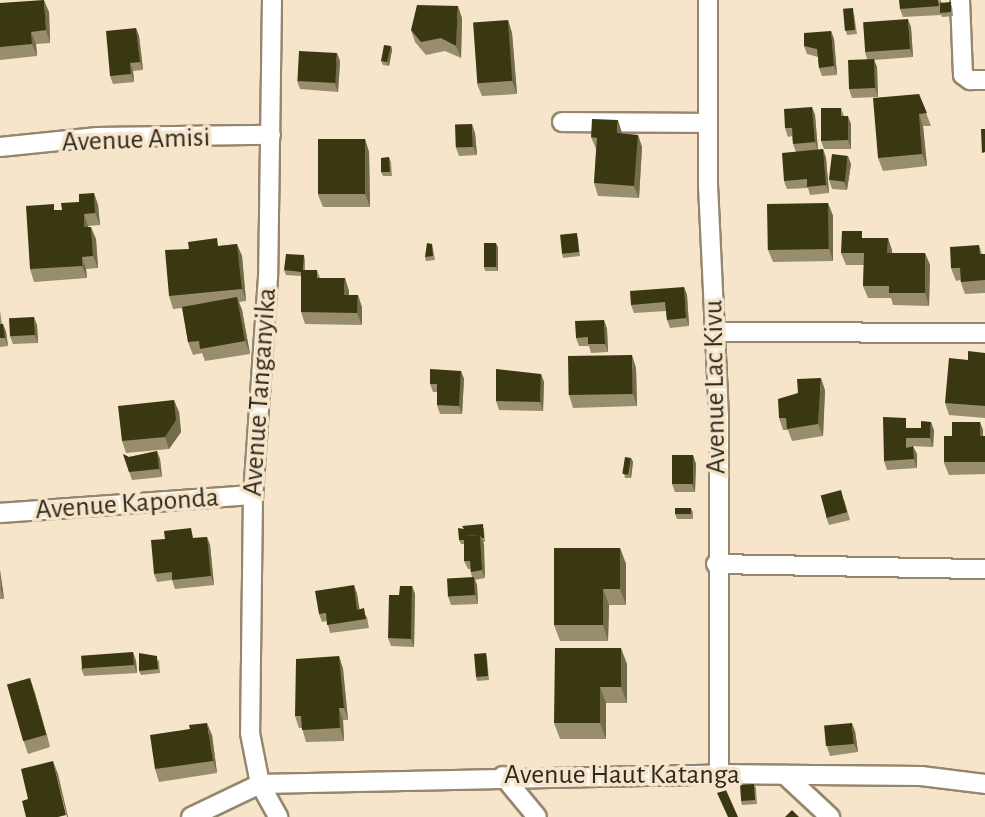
<!DOCTYPE html>
<style>
body{margin:0}
#map{position:relative;width:985px;height:817px;overflow:hidden;background:#f6e5ca;font-family:"Alegreya Sans",sans-serif}
div>[style]{position:absolute}
[style*='--x']{left:calc(var(--x)*1px);top:calc(var(--y)*1px);width:calc(var(--w)*1px);rotate:calc(var(--a)*1deg)}
.roads{filter:drop-shadow(2px 0 #95866d) drop-shadow(-2px 0 #95866d) drop-shadow(0 2px #95866d) drop-shadow(0 -2px #95866d)}
.minor>*{height:18px;margin:-9px;padding:0 9px;transform-origin:9px;border-radius:9px;background:#fff}
.wall>*{inset:0;background:#988e6e}
.shaded-wall>*{inset:0;background:#726c48}
.building>*{inset:0;background:#3a3811;transform-origin:0 0}
span{translate:-50% -50%;white-space:nowrap;text-align:center;line-height:1.15;-webkit-text-stroke:7px #f6e5ca;paint-order:stroke}
.street-label{font-size:28px;color:#2e281d}
</style>
<div id="map">
<div class="roads">
<div class="minor">
<div style="--x:272;--y:0;--w:277;--a:90.8"></div>
<div style="--x:268;--y:277;--w:219;--a:93.9"></div>
<div style="--x:253;--y:495;--w:238;--a:90.7"></div>
<div style="--x:250;--y:733;--w:52;--a:78.9"></div>
<div style="--x:260;--y:784;--w:38;--a:61"></div>
<div style="--x:708;--y:0;--w:185;--a:90"></div>
<div style="--x:708;--y:185;--w:231;--a:87.3"></div>
<div style="--x:719;--y:416;--w:358;--a:90"></div>
<div style="--x:960;--y:0;--w:75;--a:87.7"></div>
<div style="--x:963;--y:75;--w:9;--a:36"></div>
<div style="--x:970;--y:80;--w:15;--a:0"></div>
<div style="--x:562;--y:122;--w:146;--a:0.4"></div>
<div style="--x:0;--y:147;--w:98;--a:-5.9"></div>
<div style="--x:97;--y:137;--w:174;--a:-0.7"></div>
<div style="--x:715;--y:332;--w:270;--a:0.2"></div>
<div style="--x:0;--y:513;--w:254;--a:-4.1"></div>
<div style="--x:716;--y:564;--w:269;--a:1.1"></div>
<div style="--x:785;--y:775;--w:62;--a:43"></div>
<div style="--x:503;--y:776;--w:53;--a:50.3"></div>
<div style="--x:191;--y:817;--w:76;--a:-25.6"></div>
<div style="--x:260;--y:784;--w:459;--a:-1.2"></div>
<div style="--x:719;--y:774;--w:202;--a:0.6"></div>
<div style="--x:921;--y:776;--w:64;--a:7.1"></div>
</div>
</div>
<div class="wall">
<div style="clip-path:polygon(941px 0,941px 2px,952px 6px,953px 16px,942px 17px,941px 15px,903px 17px,900px 9px)"></div>
<div style="clip-path:polygon(0 3px,49px 12px,50px 43px,36px 44px,37px 56px,0 60px)"></div>
<div style="clip-path:polygon(854px 13px,857px 34px,847px 35px,846px 31px)"></div>
<div style="clip-path:polygon(462px 18px,461px 58px,445px 51px,426px 55px,415px 42px,411px 30px)"></div>
<div style="clip-path:polygon(508px 20px,512px 33px,517px 94px,482px 96px,477px 84px)"></div>
<div style="clip-path:polygon(911px 27px,913px 57px,874px 60px,877px 67px,878px 97px,852px 98px,849px 89px,867px 59px,865px 52px)"></div>
<div style="clip-path:polygon(136px 28px,139px 36px,143px 70px,133px 71px,134px 82px,113px 84px,110px 76px)"></div>
<div style="clip-path:polygon(831px 31px,834px 39px,837px 75px,822px 76px,819px 68px,818px 57px,807px 54px,804px 46px)"></div>
<div style="clip-path:polygon(391px 46px,392px 50px,389px 66px,383px 65px,381px 61px)"></div>
<div style="clip-path:polygon(340px 61px,338px 92px,300px 89px,297px 81px)"></div>
<div style="clip-path:polygon(919px 94px,931px 126px,923px 126px,927px 166px,883px 171px,878px 158px)"></div>
<div style="clip-path:polygon(812px 107px,815px 115px,818px 150px,823px 149px,826px 158px,829px 193px,810px 195px,808px 188px,787px 189px,784px 181px,796px 152px,793px 144px,792px 136px,788px 137px,785px 128px)"></div>
<div style="clip-path:polygon(841px 108px,844px 116px,851px 124px,851px 149px,824px 149px,821px 141px)"></div>
<div style="clip-path:polygon(475px 133px,477px 155px,459px 156px,456px 148px)"></div>
<div style="clip-path:polygon(622px 133px,622px 134px,638px 135px,642px 147px,639px 198px,598px 196px,594px 183px,596px 149px,591px 137px)"></div>
<div style="clip-path:polygon(365px 139px,369px 152px,370px 207px,323px 207px,318px 195px)"></div>
<div style="clip-path:polygon(389px 157px,391px 162px,392px 176px,383px 176px,381px 172px)"></div>
<div style="clip-path:polygon(851px 164px,847px 190px,832px 189px,829px 180px)"></div>
<div style="clip-path:polygon(94px 193px,98px 205px,100px 225px,88px 226px,96px 239px,98px 268px,86px 269px,87px 278px,34px 282px,30px 269px,56px 210px,62px 210px,79px 202px)"></div>
<div style="clip-path:polygon(828px 203px,833px 216px,833px 261px,773px 262px,768px 250px)"></div>
<div style="clip-path:polygon(578px 237px,580px 256px,563px 258px,562px 253px)"></div>
<div style="clip-path:polygon(864px 238px,888px 238px,892px 253px,925px 253px,930px 265px,929px 306px,893px 305px,891px 298px,868px 298px,863px 286px,864px 265px,846px 265px,841px 253px)"></div>
<div style="clip-path:polygon(237px 244px,242px 256px,246px 301px,239px 302px,242px 310px,250px 354px,205px 361px,202px 353px,193px 355px,188px 342px,182px 308px,173px 309px,169px 296px,220px 246px)"></div>
<div style="clip-path:polygon(432px 244px,435px 260px,426px 261px,425px 257px)"></div>
<div style="clip-path:polygon(979px 245px,982px 254px,985px 254px,985px 293px,965px 294px,960px 280px,956px 281px,951px 268px)"></div>
<div style="clip-path:polygon(498px 247px,498px 271px,485px 271px,484px 267px)"></div>
<div style="clip-path:polygon(304px 255px,305px 260px,305px 270px,317px 270px,320px 278px,349px 291px,349px 295px,362px 307px,362px 325px,305px 324px,301px 312px,301px 276px,286px 275px,284px 270px)"></div>
<div style="clip-path:polygon(684px 287px,687px 295px,689px 326px,670px 328px,667px 320px,666px 311px,634px 313px,631px 305px)"></div>
<div style="clip-path:polygon(0 311px,2px 324px,3px 324px,6px 332px,8px 346px,0 347px)"></div>
<div style="clip-path:polygon(604px 320px,607px 329px,608px 352px,591px 353px,589px 346px,579px 346px,576px 338px)"></div>
<div style="clip-path:polygon(37px 325px,38px 343px,13px 344px,10px 336px)"></div>
<div style="clip-path:polygon(985px 353px,985px 418px,949px 415px,945px 403px,968px 360px)"></div>
<div style="clip-path:polygon(636px 368px,637px 406px,573px 408px,569px 395px)"></div>
<div style="clip-path:polygon(461px 371px,464px 379px,462px 414px,440px 414px,437px 405px,437px 392px,433px 392px,430px 384px)"></div>
<div style="clip-path:polygon(541px 374px,544px 382px,543px 411px,499px 410px,496px 401px)"></div>
<div style="clip-path:polygon(825px 390px,823px 436px,792px 441px,788px 430px,783px 430px,779px 418px)"></div>
<div style="clip-path:polygon(179px 412px,181px 432px,169px 449px,126px 453px,122px 441px)"></div>
<div style="clip-path:polygon(980px 422px,983px 430px,983px 437px,985px 436px,985px 474px,949px 475px,944px 463px,952px 439px,952px 437px)"></div>
<div style="clip-path:polygon(909px 428px,934px 430px,933px 447px,910px 446px,917px 454px,917px 468px,887px 470px,884px 461px)"></div>
<div style="clip-path:polygon(157px 451px,160px 459px,162px 477px,132px 480px,123px 454px,129px 457px)"></div>
<div style="clip-path:polygon(693px 455px,696px 464px,695px 492px,675px 492px,672px 484px)"></div>
<div style="clip-path:polygon(631px 458px,633px 462px,631px 478px,625px 478px,624px 474px)"></div>
<div style="clip-path:polygon(844px 499px,850px 520px,829px 525px,826px 517px)"></div>
<div style="clip-path:polygon(691px 508px,693px 512px,693px 519px,677px 519px,675px 514px)"></div>
<div style="clip-path:polygon(484px 528px,485px 542px,483px 542px,485px 578px,475px 580px,477px 585px,478px 604px,451px 605px,448px 596px,472px 577px,470px 569px,468px 569px,464px 561px,464px 544px,461px 544px,459px 540px,464px 529px)"></div>
<div style="clip-path:polygon(207px 537px,210px 545px,214px 585px,175px 589px,172px 580px,157px 582px,154px 574px,195px 538px)"></div>
<div style="clip-path:polygon(620px 548px,626px 564px,626px 605px,609px 605px,608px 641px,560px 641px,554px 625px)"></div>
<div style="clip-path:polygon(0 570px,4px 599px,0 599px)"></div>
<div style="clip-path:polygon(354px 585px,357px 594px,359px 609px,367px 617px,369px 628px,330px 633px,327px 621px,322px 622px,319px 614px)"></div>
<div style="clip-path:polygon(412px 586px,415px 594px,414px 647px,391px 646px,388px 638px,399px 595px)"></div>
<div style="clip-path:polygon(133px 652px,136px 661px,137px 673px,84px 676px,81px 668px)"></div>
<div style="clip-path:polygon(486px 653px,487px 657px,489px 680px,477px 681px,476px 677px)"></div>
<div style="clip-path:polygon(339px 656px,343px 669px,348px 720px,343px 720px,344px 741px,306px 742px,302px 728px,299px 728px,295px 716px)"></div>
<div style="clip-path:polygon(159px 660px,160px 673px,141px 675px,139px 671px)"></div>
<div style="clip-path:polygon(627px 664px,627px 703px,606px 703px,606px 739px,560px 739px,554px 723px)"></div>
<div style="clip-path:polygon(34px 690px,50px 747px,28px 754px,24px 742px)"></div>
<div style="clip-path:polygon(855px 731px,858px 752px,830px 756px,827px 747px)"></div>
<div style="clip-path:polygon(212px 735px,217px 773px,159px 782px,155px 769px)"></div>
<div style="clip-path:polygon(754px 784px,756px 788px,757px 804px,742px 805px,741px 801px)"></div>
</div>
<div class="shaded-wall">
<div style="clip-path:polygon(44px 0,49px 12px,50px 43px,46px 30px)"></div>
<div style="clip-path:polygon(458px 6px,462px 18px,461px 58px,456px 46px)"></div>
<div style="clip-path:polygon(908px 19px,911px 27px,913px 57px,910px 49px)"></div>
<div style="clip-path:polygon(508px 20px,512px 33px,517px 94px,512px 81px)"></div>
<div style="clip-path:polygon(136px 28px,139px 36px,143px 70px,140px 62px)"></div>
<div style="clip-path:polygon(831px 31px,834px 39px,837px 75px,834px 66px)"></div>
<div style="clip-path:polygon(31px 32px,36px 44px,37px 56px,32px 44px)"></div>
<div style="clip-path:polygon(391px 46px,392px 50px,389px 66px,387px 62px)"></div>
<div style="clip-path:polygon(337px 53px,340px 61px,338px 92px,335px 84px)"></div>
<div style="clip-path:polygon(874px 59px,877px 67px,878px 97px,875px 88px)"></div>
<div style="clip-path:polygon(130px 63px,133px 71px,134px 82px,131px 74px)"></div>
<div style="clip-path:polygon(812px 107px,815px 115px,818px 151px,815px 142px)"></div>
<div style="clip-path:polygon(919px 114px,923px 126px,927px 166px,922px 154px)"></div>
<div style="clip-path:polygon(848px 116px,851px 124px,851px 149px,848px 140px)"></div>
<div style="clip-path:polygon(618px 120px,622px 133px,621px 146px,617px 133px)"></div>
<div style="clip-path:polygon(472px 124px,475px 133px,477px 155px,473px 147px)"></div>
<div style="clip-path:polygon(638px 135px,642px 147px,639px 198px,634px 186px)"></div>
<div style="clip-path:polygon(365px 139px,369px 152px,370px 207px,365px 194px)"></div>
<div style="clip-path:polygon(823px 149px,826px 158px,829px 193px,826px 185px)"></div>
<div style="clip-path:polygon(848px 156px,851px 164px,847px 190px,844px 182px)"></div>
<div style="clip-path:polygon(94px 193px,98px 205px,100px 225px,95px 213px)"></div>
<div style="clip-path:polygon(828px 203px,833px 216px,833px 261px,829px 249px)"></div>
<div style="clip-path:polygon(84px 214px,88px 226px,89px 239px,84px 227px)"></div>
<div style="clip-path:polygon(91px 227px,96px 239px,98px 268px,93px 256px)"></div>
<div style="clip-path:polygon(888px 238px,892px 250px,892px 265px,887px 253px)"></div>
<div style="clip-path:polygon(496px 243px,498px 247px,498px 271px,496px 266px)"></div>
<div style="clip-path:polygon(237px 244px,242px 256px,246px 301px,242px 289px)"></div>
<div style="clip-path:polygon(925px 253px,930px 265px,929px 306px,925px 293px)"></div>
<div style="clip-path:polygon(82px 257px,86px 269px,87px 278px,82px 266px)"></div>
<div style="clip-path:polygon(345px 278px,349px 291px,349px 307px,344px 295px)"></div>
<div style="clip-path:polygon(684px 287px,687px 295px,689px 326px,686px 318px)"></div>
<div style="clip-path:polygon(358px 295px,362px 307px,362px 325px,357px 313px)"></div>
<div style="clip-path:polygon(237px 297px,242px 310px,250px 354px,245px 341px)"></div>
<div style="clip-path:polygon(34px 317px,37px 325px,38px 343px,35px 335px)"></div>
<div style="clip-path:polygon(604px 320px,607px 329px,608px 352px,605px 344px)"></div>
<div style="clip-path:polygon(3px 324px,6px 332px,8px 346px,5px 338px)"></div>
<div style="clip-path:polygon(632px 355px,636px 368px,637px 406px,633px 394px)"></div>
<div style="clip-path:polygon(461px 371px,464px 379px,462px 414px,459px 406px)"></div>
<div style="clip-path:polygon(541px 374px,544px 382px,543px 411px,540px 402px)"></div>
<div style="clip-path:polygon(821px 378px,825px 390px,823px 436px,818px 424px)"></div>
<div style="clip-path:polygon(174px 400px,179px 412px,181px 432px,169px 449px,165px 437px)"></div>
<div style="clip-path:polygon(931px 422px,934px 430px,933px 447px,930px 438px)"></div>
<div style="clip-path:polygon(980px 422px,983px 430px,983px 445px,980px 437px)"></div>
<div style="clip-path:polygon(913px 446px,917px 454px,917px 468px,914px 459px)"></div>
<div style="clip-path:polygon(157px 451px,160px 459px,162px 477px,159px 469px)"></div>
<div style="clip-path:polygon(693px 455px,696px 464px,695px 492px,692px 484px)"></div>
<div style="clip-path:polygon(631px 458px,633px 462px,631px 478px,630px 474px)"></div>
<div style="clip-path:polygon(480px 535px,484px 544px,485px 578px,482px 570px)"></div>
<div style="clip-path:polygon(207px 537px,210px 545px,214px 585px,211px 576px)"></div>
<div style="clip-path:polygon(620px 548px,626px 564px,626px 605px,620px 589px)"></div>
<div style="clip-path:polygon(0 570px,4px 599px,1px 590px)"></div>
<div style="clip-path:polygon(474px 577px,477px 585px,478px 604px,475px 595px)"></div>
<div style="clip-path:polygon(354px 585px,357px 594px,361px 618px,357px 610px)"></div>
<div style="clip-path:polygon(412px 586px,415px 594px,414px 647px,411px 639px)"></div>
<div style="clip-path:polygon(603px 589px,609px 605px,608px 641px,603px 625px)"></div>
<div style="clip-path:polygon(621px 648px,627px 664px,627px 703px,621px 687px)"></div>
<div style="clip-path:polygon(133px 652px,136px 661px,137px 673px,134px 665px)"></div>
<div style="clip-path:polygon(339px 656px,343px 669px,348px 720px,344px 708px)"></div>
<div style="clip-path:polygon(30px 678px,34px 690px,50px 747px,46px 735px)"></div>
<div style="clip-path:polygon(600px 687px,606px 703px,606px 739px,600px 723px)"></div>
<div style="clip-path:polygon(339px 708px,343px 720px,344px 741px,340px 728px)"></div>
<div style="clip-path:polygon(207px 723px,212px 735px,217px 773px,213px 761px)"></div>
<div style="clip-path:polygon(852px 723px,855px 731px,858px 752px,854px 744px)"></div>
<div style="clip-path:polygon(53px 761px,58px 774px,68px 817px,67px 817px)"></div>
</div>
<div class="building">
<div style="clip-path:polygon(44px 0,46px 30px,31px 32px,32px 44px,0 47px,0 3px)"></div>
<div style="clip-path:polygon(899px 0,938px 0,939px 6px,900px 9px)"></div>
<div style="clip-path:polygon(951px 2px,951px 12px,940px 13px,940px 3px)"></div>
<div style="clip-path:polygon(417px 5px,458px 6px,456px 46px,441px 38px,421px 42px,411px 30px)"></div>
<div style="left:853px;top:8px;width:22px;height:10px;rotate:85deg"></div>
<div style="left:908px;top:19px;width:30px;height:45px;rotate:86deg"></div>
<div style="left:508px;top:20px;width:61px;height:35px;rotate:86deg"></div>
<div style="clip-path:polygon(136px 28px,140px 62px,130px 63px,131px 74px,110px 76px,106px 31px)"></div>
<div style="clip-path:polygon(831px 31px,834px 66px,819px 68px,817px 49px,804px 46px,804px 33px)"></div>
<div style="clip-path:polygon(384px 45px,391px 46px,387px 62px,381px 61px)"></div>
<div style="left:299px;top:51px;width:38px;height:30px;rotate:3deg"></div>
<div style="left:874px;top:59px;width:29px;height:26px;rotate:88deg"></div>
<div style="clip-path:polygon(919px 94px,927px 113px,919px 114px,922px 154px,878px 158px,873px 98px)"></div>
<div style="clip-path:polygon(812px 107px,815px 142px,793px 144px,792px 128px,785px 128px,784px 109px)"></div>
<div style="clip-path:polygon(821px 108px,841px 108px,841px 116px,848px 116px,848px 140px,821px 141px)"></div>
<div style="clip-path:polygon(592px 119px,618px 120px,617px 133px,638px 135px,634px 186px,594px 183px,597px 138px,591px 137px)"></div>
<div style="left:472px;top:124px;width:23px;height:17px;rotate:88deg"></div>
<div style="clip-path:polygon(981px 129px,985px 129px,985px 152px,982px 153px)"></div>
<div style="left:365px;top:139px;width:55px;height:47px;rotate:90deg"></div>
<div style="clip-path:polygon(823px 149px,826px 185px,807px 187px,807px 179px,784px 181px,782px 153px)"></div>
<div style="left:832px;top:154px;width:16px;height:26px;rotate:7deg"></div>
<div style="clip-path:polygon(389px 157px,390px 172px,381px 172px,381px 158px)"></div>
<div style="clip-path:polygon(94px 193px,95px 213px,84px 214px,84px 227px,91px 227px,93px 256px,82px 257px,82px 266px,30px 269px,26px 206px,54px 204px,54px 210px,62px 210px,61px 203px,79px 202px,79px 194px)"></div>
<div style="left:828px;top:203px;width:46px;height:61px;rotate:89deg"></div>
<div style="clip-path:polygon(842px 231px,862px 231px,862px 238px,888px 238px,887px 253px,925px 253px,925px 293px,889px 293px,889px 286px,863px 286px,864px 253px,841px 253px)"></div>
<div style="left:577px;top:233px;width:19px;height:17px;rotate:84deg"></div>
<div style="clip-path:polygon(217px 238px,218px 246px,237px 244px,242px 289px,169px 296px,165px 250px,189px 249px,188px 242px)"></div>
<div style="clip-path:polygon(427px 243px,432px 244px,433px 256px,425px 257px)"></div>
<div style="left:484px;top:243px;width:12px;height:24px"></div>
<div style="clip-path:polygon(979px 245px,980px 254px,985px 254px,985px 280px,961px 282px,960px 268px,951px 268px,950px 247px)"></div>
<div style="clip-path:polygon(286px 254px,304px 255px,303px 270px,301px 270px,301px 272px,284px 270px)"></div>
<div style="clip-path:polygon(301px 270px,317px 270px,317px 278px,345px 278px,344px 295px,358px 295px,357px 313px,301px 312px)"></div>
<div style="clip-path:polygon(684px 287px,686px 318px,667px 320px,665px 302px,631px 305px,630px 291px)"></div>
<div style="clip-path:polygon(237px 297px,245px 341px,200px 349px,199px 341px,188px 342px,182px 307px)"></div>
<div style="left:34px;top:317px;width:18px;height:25px;rotate:87deg"></div>
<div style="clip-path:polygon(604px 320px,605px 344px,588px 344px,588px 337px,576px 338px,575px 321px)"></div>
<div style="clip-path:polygon(0 324px,3px 324px,5px 338px,0 338px)"></div>
<div style="clip-path:polygon(968px 351px,985px 353px,985px 406px,945px 403px,949px 358px,968px 360px)"></div>
<div style="left:632px;top:355px;width:39px;height:64px;rotate:89deg"></div>
<div style="clip-path:polygon(430px 369px,461px 371px,459px 406px,437px 405px,437px 384px,430px 384px)"></div>
<div style="clip-path:polygon(496px 369px,541px 374px,540px 402px,496px 401px)"></div>
<div style="clip-path:polygon(821px 378px,818px 424px,787px 429px,786px 418px,779px 418px,778px 399px,798px 393px,797px 379px)"></div>
<div style="clip-path:polygon(174px 400px,176px 420px,165px 437px,122px 441px,118px 406px)"></div>
<div style="clip-path:polygon(883px 417px,906px 418px,906px 428px,921px 428px,921px 421px,931px 422px,930px 438px,906px 438px,906px 448px,913px 446px,914px 459px,884px 461px)"></div>
<div style="left:952px;top:422px;width:28px;height:15px"></div>
<div style="left:985px;top:436px;width:26px;height:41px;rotate:90deg"></div>
<div style="clip-path:polygon(157px 451px,159px 469px,129px 472px,123px 454px,129px 457px)"></div>
<div style="left:672px;top:455px;width:21px;height:29px"></div>
<div style="left:625px;top:457px;width:6px;height:17px;rotate:9deg"></div>
<div style="left:841px;top:490px;width:23px;height:21px;rotate:75deg"></div>
<div style="left:675px;top:508px;width:16px;height:6px"></div>
<div style="clip-path:polygon(483px 524px,484px 538px,482px 538px,480px 535px,464px 536px,464px 540px,459px 540px,458px 528px,464px 529px,462px 526px)"></div>
<div style="clip-path:polygon(191px 528px,193px 538px,207px 537px,211px 576px,172px 580px,172px 572px,154px 574px,151px 540px,165px 539px,164px 531px)"></div>
<div style="clip-path:polygon(480px 535px,482px 570px,471px 572px,470px 561px,464px 561px,464px 536px)"></div>
<div style="clip-path:polygon(554px 548px,620px 548px,620px 589px,603px 589px,603px 625px,554px 625px)"></div>
<div style="left:474px;top:577px;width:18px;height:27px;rotate:87deg"></div>
<div style="clip-path:polygon(354px 585px,357px 610px,364px 608px,366px 619px,327px 625px,326px 613px,319px 614px,315px 591px)"></div>
<div style="clip-path:polygon(400px 586px,412px 586px,411px 639px,388px 638px,389px 595px,399px 595px)"></div>
<div style="clip-path:polygon(555px 648px,621px 648px,621px 687px,600px 687px,600px 723px,554px 723px)"></div>
<div style="left:133px;top:652px;width:13px;height:52px;rotate:86deg"></div>
<div style="clip-path:polygon(139px 653px,157px 656px,158px 669px,139px 671px)"></div>
<div style="left:486px;top:653px;width:23px;height:12px;rotate:85deg"></div>
<div style="clip-path:polygon(339px 656px,344px 708px,339px 708px,340px 728px,302px 730px,301px 716px,295px 716px,296px 659px)"></div>
<div style="left:30px;top:678px;width:59px;height:24px;rotate:74deg"></div>
<div style="clip-path:polygon(207px 723px,213px 761px,155px 769px,150px 735px,190px 729px,189px 725px)"></div>
<div style="left:852px;top:723px;width:21px;height:28px;rotate:85deg"></div>
<div style="clip-path:polygon(53px 761px,66px 815px,58px 817px,26px 817px,22px 801px,28px 799px,21px 769px)"></div>
<div style="left:754px;top:784px;width:16px;height:14px;rotate:86deg"></div>
<div style="clip-path:polygon(726px 790px,738px 817px,728px 817px,717px 793px)"></div>
<div style="clip-path:polygon(792px 810px,799px 817px,785px 817px)"></div>
</div>
<div class="street-label">
<span style="left:136px;top:140px;rotate:-2deg">Avenue Amisi</span>
<span style="left:715px;top:387px;rotate:-91deg">Avenue Lac Kivu</span>
<span style="left:260px;top:392px;rotate:-86deg">Avenue Tanganyika</span>
<span style="left:127px;top:504px;rotate:-4deg">Avenue Kaponda</span>
<span style="left:622px;top:775px">Avenue Haut Katanga</span>
</div>
</div>
